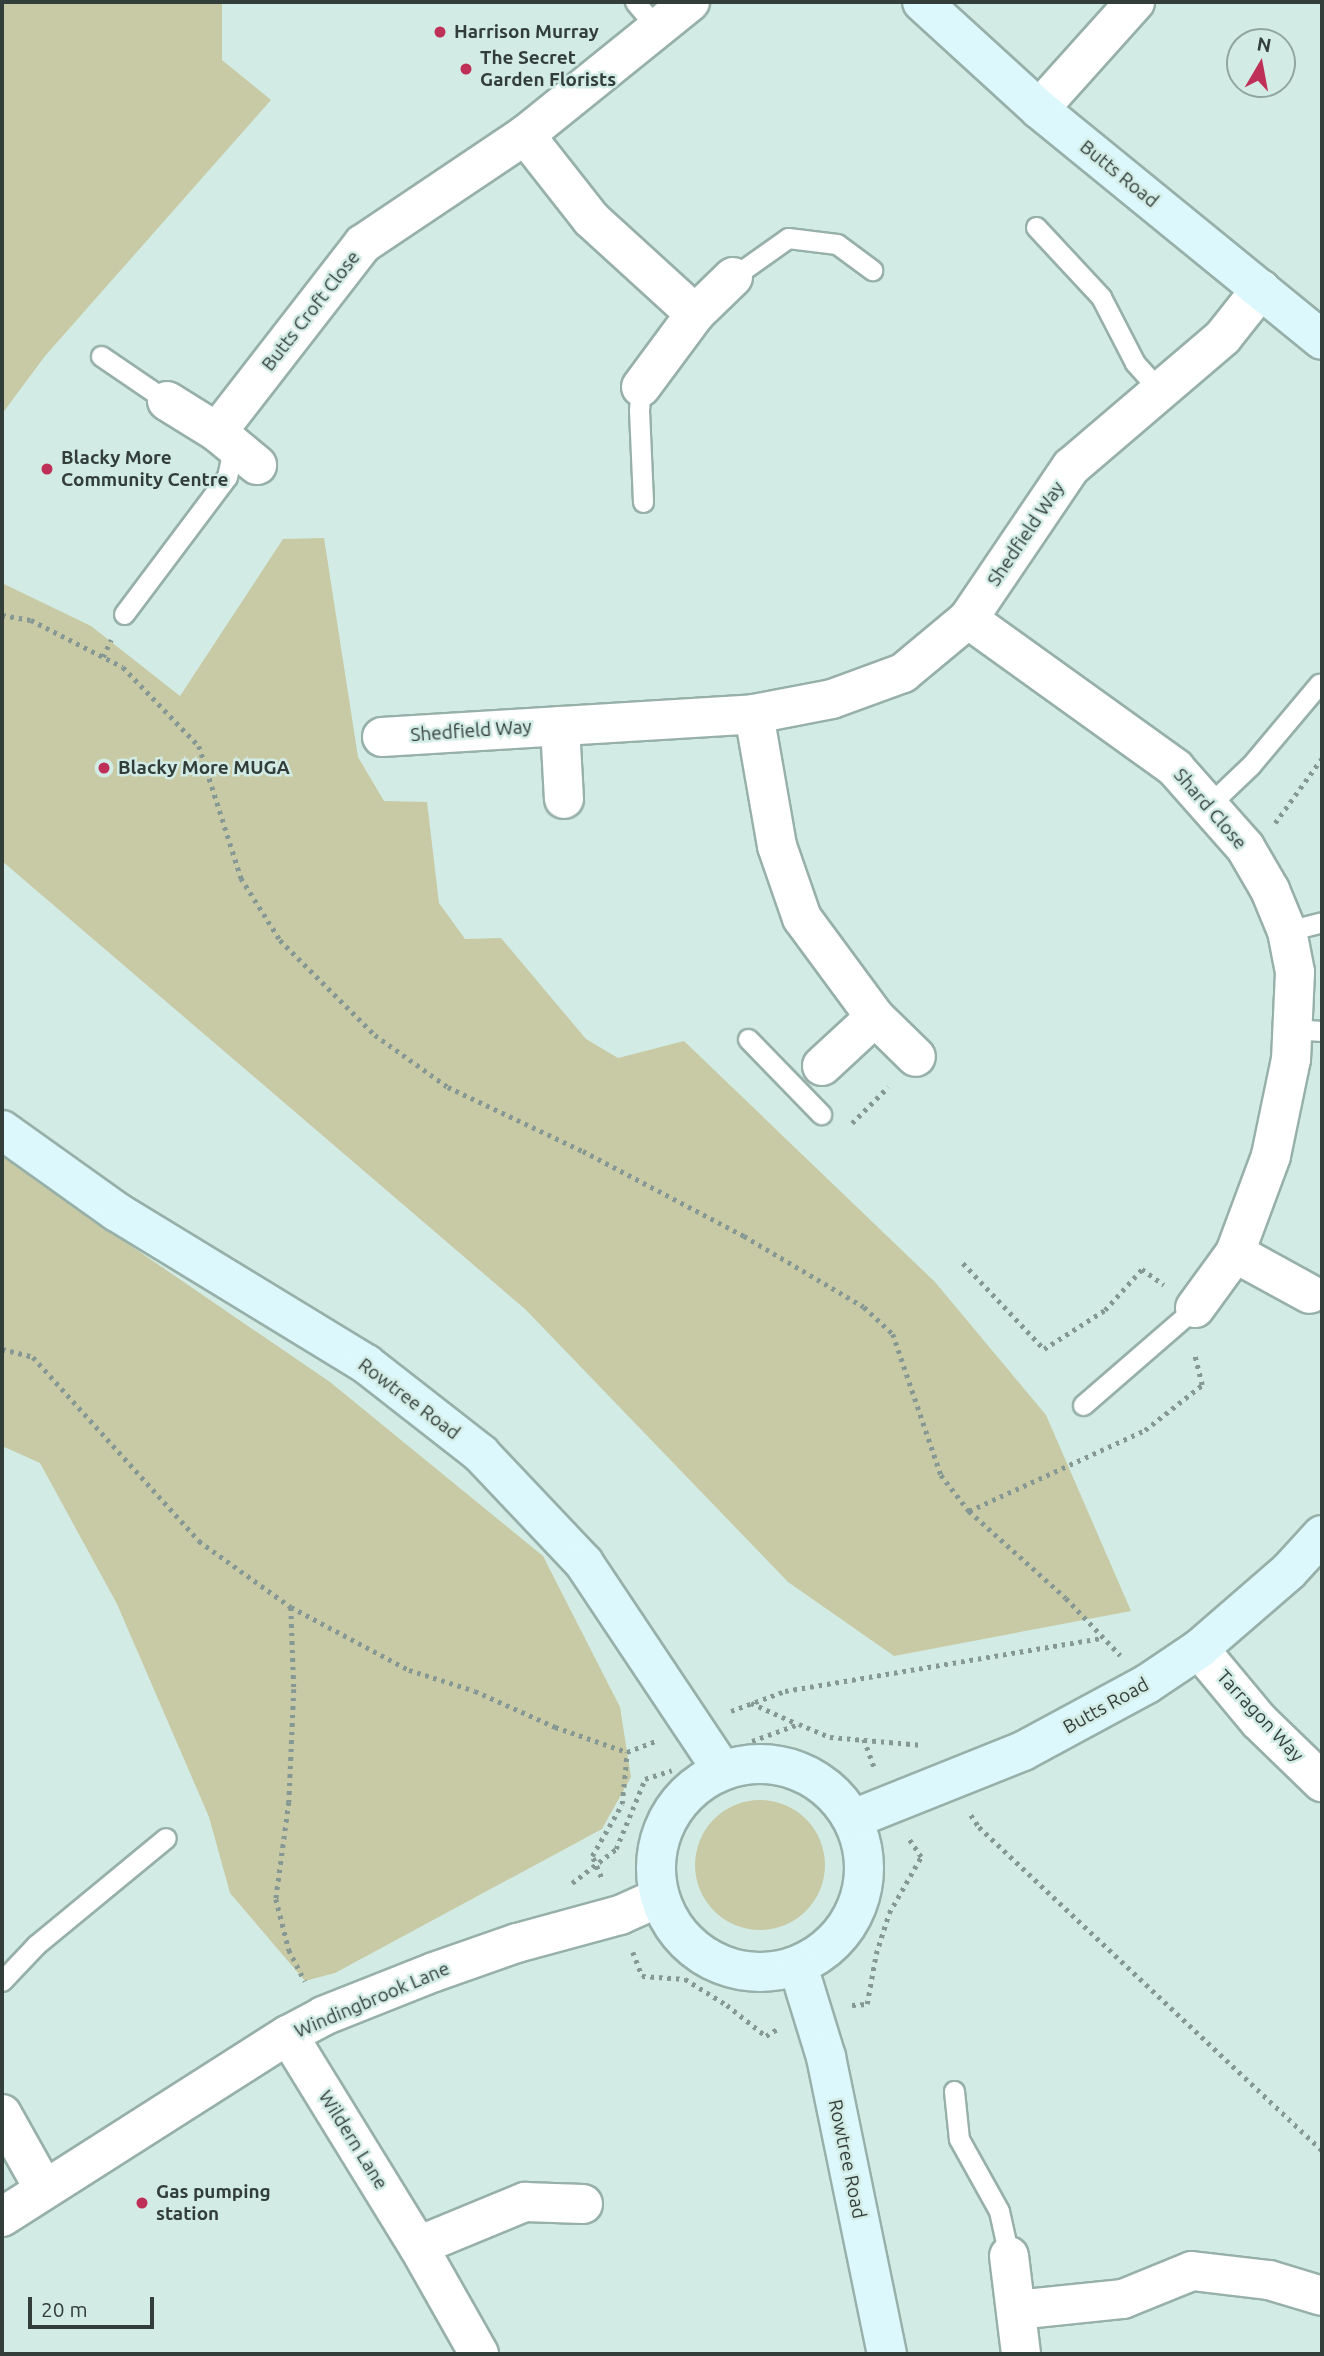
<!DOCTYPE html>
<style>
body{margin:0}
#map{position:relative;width:1324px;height:2356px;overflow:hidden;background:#d2ece5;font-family:Ubuntu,sans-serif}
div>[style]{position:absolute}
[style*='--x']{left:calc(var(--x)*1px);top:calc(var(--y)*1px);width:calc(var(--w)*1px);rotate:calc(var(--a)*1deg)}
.green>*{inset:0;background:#c8caa5}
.round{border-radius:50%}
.path>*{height:4.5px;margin-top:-2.25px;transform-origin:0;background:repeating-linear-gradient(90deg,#859893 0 3.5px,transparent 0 8.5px)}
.roads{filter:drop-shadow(2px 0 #97b0a9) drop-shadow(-2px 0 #97b0a9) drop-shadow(0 2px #97b0a9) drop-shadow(0 -2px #97b0a9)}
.lane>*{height:19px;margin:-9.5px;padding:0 9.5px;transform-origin:9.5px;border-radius:9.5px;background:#fff}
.street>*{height:38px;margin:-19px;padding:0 19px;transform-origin:19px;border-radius:19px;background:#fff}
.secondary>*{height:38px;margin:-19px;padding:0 19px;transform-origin:19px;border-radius:19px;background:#ddf8fd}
.secondary>.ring{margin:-19px;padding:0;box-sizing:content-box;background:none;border:38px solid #ddf8fd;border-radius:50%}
.dots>*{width:19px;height:19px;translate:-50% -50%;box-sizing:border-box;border:4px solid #d2ece5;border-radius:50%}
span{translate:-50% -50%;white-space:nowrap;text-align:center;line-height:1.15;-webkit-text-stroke:5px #d2ece5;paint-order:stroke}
.poi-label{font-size:19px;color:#333e3b;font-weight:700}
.left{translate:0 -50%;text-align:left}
.street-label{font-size:19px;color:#333e3b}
.frame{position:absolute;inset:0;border:4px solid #333e3b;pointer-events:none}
.north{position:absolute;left:1226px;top:28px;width:70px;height:70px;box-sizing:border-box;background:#d2ece5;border:2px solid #92a6a1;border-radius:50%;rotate:10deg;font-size:19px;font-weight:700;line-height:28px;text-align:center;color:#333e3b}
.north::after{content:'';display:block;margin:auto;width:24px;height:32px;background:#bf3058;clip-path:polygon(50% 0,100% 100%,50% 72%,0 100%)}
.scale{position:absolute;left:28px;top:2297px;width:126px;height:32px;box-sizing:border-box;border:4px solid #333e3b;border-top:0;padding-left:9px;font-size:21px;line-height:24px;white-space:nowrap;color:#333e3b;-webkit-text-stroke:5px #d2ece5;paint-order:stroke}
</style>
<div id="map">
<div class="green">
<div style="clip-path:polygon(2px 2px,222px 2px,222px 60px,271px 100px,45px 356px,2px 414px)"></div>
<div style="clip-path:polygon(324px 538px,358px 757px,384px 801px,427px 802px,439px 903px,465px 939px,501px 938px,586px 1039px,618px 1058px,684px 1041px,935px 1282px,1046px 1415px,1131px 1611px,894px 1656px,788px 1582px,525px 1309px,2px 861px,2px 583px,91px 626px,180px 696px,283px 539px)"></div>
<div style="clip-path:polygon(2px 1154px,39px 1183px,330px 1382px,543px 1556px,620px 1707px,631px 1777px,602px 1829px,335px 1973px,305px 1981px,230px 1893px,209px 1817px,117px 1604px,40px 1463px,2px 1446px)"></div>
<div class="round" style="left:695px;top:1800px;width:130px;height:130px"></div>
</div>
<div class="path">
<div style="--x:2;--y:615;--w:29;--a:10"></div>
<div style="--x:31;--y:620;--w:103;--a:27.1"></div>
<div style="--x:123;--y:667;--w:110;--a:46.1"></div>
<div style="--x:199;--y:746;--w:139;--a:72.3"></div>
<div style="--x:241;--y:878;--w:73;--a:57.8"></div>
<div style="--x:280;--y:940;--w:134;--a:45"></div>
<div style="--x:375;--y:1035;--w:90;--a:35.5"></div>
<div style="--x:448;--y:1087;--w:149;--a:25.4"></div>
<div style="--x:583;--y:1151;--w:182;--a:27.8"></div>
<div style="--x:744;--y:1236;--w:139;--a:30.6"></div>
<div style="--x:864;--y:1307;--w:40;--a:43"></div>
<div style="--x:893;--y:1334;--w:149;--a:71.2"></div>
<div style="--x:941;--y:1475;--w:46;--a:52.1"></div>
<div style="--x:969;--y:1511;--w:130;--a:41.9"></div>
<div style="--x:1066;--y:1598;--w:79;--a:46.5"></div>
<div style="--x:103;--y:657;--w:19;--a:-65"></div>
<div style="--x:1275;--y:823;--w:80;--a:-54.1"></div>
<div style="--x:852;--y:1123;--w:51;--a:-45"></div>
<div style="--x:963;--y:1263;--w:118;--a:46.7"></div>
<div style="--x:1044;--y:1349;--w:72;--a:-32.6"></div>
<div style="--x:1105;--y:1310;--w:55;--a:-47.9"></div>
<div style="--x:1142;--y:1269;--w:27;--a:36"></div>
<div style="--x:2;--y:1349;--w:32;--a:14"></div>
<div style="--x:33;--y:1357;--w:248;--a:47.9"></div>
<div style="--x:199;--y:1541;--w:113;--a:35.7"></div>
<div style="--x:291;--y:1607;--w:82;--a:87.9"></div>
<div style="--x:294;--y:1689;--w:113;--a:92.5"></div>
<div style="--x:289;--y:1802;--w:98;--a:97.6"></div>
<div style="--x:276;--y:1899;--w:53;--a:75.7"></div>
<div style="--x:289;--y:1950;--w:35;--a:63"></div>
<div style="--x:969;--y:1511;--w:194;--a:-24.7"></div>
<div style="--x:1145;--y:1430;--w:73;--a:-38.3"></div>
<div style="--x:1202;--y:1385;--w:33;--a:-104"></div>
<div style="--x:291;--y:1607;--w:134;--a:28.1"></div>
<div style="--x:409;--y:1670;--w:69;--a:17.7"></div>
<div style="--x:475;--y:1691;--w:88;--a:24.2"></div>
<div style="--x:555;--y:1727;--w:76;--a:19.1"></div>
<div style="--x:627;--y:1752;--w:30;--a:-21"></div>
<div style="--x:751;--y:1703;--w:51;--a:24.1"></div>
<div style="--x:731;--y:1711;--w:58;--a:-20.3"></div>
<div style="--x:785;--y:1691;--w:322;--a:-9.5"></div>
<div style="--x:864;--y:1739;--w:32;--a:70"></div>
<div style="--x:752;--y:1741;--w:50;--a:-19.9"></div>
<div style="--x:799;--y:1724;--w:34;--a:23"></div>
<div style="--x:830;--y:1737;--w:93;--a:4.9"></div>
<div style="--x:971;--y:1815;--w:14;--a:56"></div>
<div style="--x:979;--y:1827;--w:471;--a:43.3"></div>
<div style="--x:601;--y:1877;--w:23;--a:-113"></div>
<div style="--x:592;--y:1856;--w:60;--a:-60"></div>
<div style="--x:622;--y:1804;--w:52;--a:-84.5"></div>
<div style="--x:572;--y:1883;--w:56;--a:-37.7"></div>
<div style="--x:616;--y:1849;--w:76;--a:-67.5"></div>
<div style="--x:645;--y:1779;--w:28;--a:-18"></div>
<div style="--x:633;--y:1952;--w:26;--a:69"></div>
<div style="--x:642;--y:1976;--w:43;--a:4"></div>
<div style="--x:685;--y:1979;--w:49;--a:31.8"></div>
<div style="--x:727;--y:2005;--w:50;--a:38.5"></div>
<div style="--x:766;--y:2036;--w:13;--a:-32"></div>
<div style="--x:852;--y:2005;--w:15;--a:-4"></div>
<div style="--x:867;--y:2004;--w:51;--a:-79.8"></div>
<div style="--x:876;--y:1954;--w:43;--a:-72.4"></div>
<div style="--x:889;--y:1913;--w:64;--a:-60.3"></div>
<div style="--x:921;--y:1857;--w:22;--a:-124"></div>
</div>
<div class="roads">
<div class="lane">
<div style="--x:635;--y:2;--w:34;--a:50"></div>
<div style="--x:1036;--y:227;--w:96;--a:47.1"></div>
<div style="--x:1101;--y:297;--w:74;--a:62.7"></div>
<div style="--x:1135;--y:363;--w:39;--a:48"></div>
<div style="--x:733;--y:277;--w:67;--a:-35.3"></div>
<div style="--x:788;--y:238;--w:49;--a:7"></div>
<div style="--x:837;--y:244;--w:44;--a:36.6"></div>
<div style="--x:101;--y:356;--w:80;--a:34.3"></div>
<div style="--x:641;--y:387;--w:23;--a:95"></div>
<div style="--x:639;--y:410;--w:92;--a:87.5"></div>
<div style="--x:124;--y:614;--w:171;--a:-53.1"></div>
<div style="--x:227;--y:477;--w:19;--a:-78"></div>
<div style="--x:231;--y:458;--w:16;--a:-97"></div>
<div style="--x:1209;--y:805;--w:58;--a:-43.6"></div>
<div style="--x:1251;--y:765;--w:106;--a:-50"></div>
<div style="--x:1287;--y:931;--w:36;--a:-14"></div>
<div style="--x:1292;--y:1029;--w:30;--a:4"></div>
<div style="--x:748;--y:1039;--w:105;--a:45.8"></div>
<div style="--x:1083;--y:1405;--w:148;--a:-40.9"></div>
<div style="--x:2;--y:1981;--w:50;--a:-46.6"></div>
<div style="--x:36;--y:1945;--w:168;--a:-39.5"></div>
<div style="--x:954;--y:2091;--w:48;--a:84.1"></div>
<div style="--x:959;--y:2139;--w:82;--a:60.9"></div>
<div style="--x:999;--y:2211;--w:46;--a:77.5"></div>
</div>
<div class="street">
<div style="--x:1039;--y:109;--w:144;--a:-48.1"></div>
<div style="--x:525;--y:135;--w:107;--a:51.8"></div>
<div style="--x:591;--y:219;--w:141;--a:42.4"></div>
<div style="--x:695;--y:314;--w:53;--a:-44.2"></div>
<div style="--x:641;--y:387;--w:91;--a:-53.5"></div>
<div style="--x:167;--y:401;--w:59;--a:31.8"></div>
<div style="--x:217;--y:432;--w:52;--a:39.5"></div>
<div style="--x:217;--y:432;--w:238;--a:-52.2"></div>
<div style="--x:363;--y:244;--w:195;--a:-33.9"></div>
<div style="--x:525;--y:135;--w:212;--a:-38.9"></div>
<div style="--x:968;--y:619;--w:255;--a:35.7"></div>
<div style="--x:1175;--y:768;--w:106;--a:48.5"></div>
<div style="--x:1245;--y:847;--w:50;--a:59.8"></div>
<div style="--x:1270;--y:890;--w:44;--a:67.5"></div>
<div style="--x:1287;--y:931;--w:42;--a:79"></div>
<div style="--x:1295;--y:972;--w:87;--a:92.6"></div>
<div style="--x:1291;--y:1059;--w:99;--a:101.7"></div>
<div style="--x:1271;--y:1156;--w:103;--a:110.4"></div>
<div style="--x:1235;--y:1253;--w:68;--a:126"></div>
<div style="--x:754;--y:714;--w:134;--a:80.1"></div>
<div style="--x:777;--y:846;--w:76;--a:70.9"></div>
<div style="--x:802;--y:918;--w:123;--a:53.6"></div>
<div style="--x:875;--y:1017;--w:57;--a:44.3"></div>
<div style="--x:560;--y:726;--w:73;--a:86.9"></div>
<div style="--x:382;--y:737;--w:373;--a:-3.5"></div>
<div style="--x:754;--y:714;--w:79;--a:-10.9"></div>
<div style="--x:832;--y:699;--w:76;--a:-20.1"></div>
<div style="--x:903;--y:673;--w:85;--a:-39.7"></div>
<div style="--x:968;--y:619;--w:184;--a:-55.9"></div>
<div style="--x:1071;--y:467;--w:200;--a:-40.5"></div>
<div style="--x:1223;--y:337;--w:61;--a:-51.6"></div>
<div style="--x:822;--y:1066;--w:72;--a:-42.8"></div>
<div style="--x:1235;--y:1253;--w:85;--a:28.7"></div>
<div style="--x:1199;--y:1649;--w:94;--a:50.2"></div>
<div style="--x:1259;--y:1721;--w:88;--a:44.1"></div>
<div style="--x:288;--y:2035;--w:248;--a:58.4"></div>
<div style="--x:418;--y:2246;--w:124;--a:60.5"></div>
<div style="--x:2;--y:2114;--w:86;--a:60.8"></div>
<div style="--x:2;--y:2217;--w:339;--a:-32.5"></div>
<div style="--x:288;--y:2035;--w:40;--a:-28"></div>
<div style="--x:323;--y:2016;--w:119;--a:-21.6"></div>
<div style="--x:434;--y:1972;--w:88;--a:-19.3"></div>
<div style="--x:517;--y:1943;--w:107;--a:-15.2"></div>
<div style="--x:620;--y:1915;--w:42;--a:-24.1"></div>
<div style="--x:418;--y:2246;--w:116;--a:-22.4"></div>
<div style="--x:525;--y:2202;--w:58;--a:2"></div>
<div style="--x:1009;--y:2256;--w:99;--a:83"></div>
<div style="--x:1016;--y:2310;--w:108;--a:-5.9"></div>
<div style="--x:1123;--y:2299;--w:74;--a:-22.1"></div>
<div style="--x:1192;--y:2271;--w:78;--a:6.7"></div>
<div style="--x:1269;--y:2280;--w:55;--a:16.8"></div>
</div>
<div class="secondary">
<div style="--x:922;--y:2;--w:159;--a:42.4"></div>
<div style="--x:1039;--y:109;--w:365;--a:39.2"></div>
<div style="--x:2;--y:1130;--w:141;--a:35.5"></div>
<div style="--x:117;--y:1212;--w:292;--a:31.4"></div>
<div style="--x:366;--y:1364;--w:146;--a:38"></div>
<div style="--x:481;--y:1454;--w:150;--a:46.6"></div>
<div style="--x:584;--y:1563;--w:249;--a:56.3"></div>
<div class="ring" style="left:656px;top:1764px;width:170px;height:170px"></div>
<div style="--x:853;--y:1819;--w:183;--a:-21.8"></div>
<div style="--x:1023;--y:1751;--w:141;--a:-28.4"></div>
<div style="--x:1147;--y:1684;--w:63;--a:-33.9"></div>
<div style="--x:1199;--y:1649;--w:119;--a:-40.9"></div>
<div style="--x:1289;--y:1571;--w:49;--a:-47.5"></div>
<div style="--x:798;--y:1966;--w:95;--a:72.9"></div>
<div style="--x:826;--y:2057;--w:303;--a:78.4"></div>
</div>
</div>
<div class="dots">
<div style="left:440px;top:32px;background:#bf3058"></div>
<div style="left:466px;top:69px;background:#bf3058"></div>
<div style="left:47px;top:469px;background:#bf3058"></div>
<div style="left:104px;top:768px;background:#bf3058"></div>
<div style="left:142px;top:2203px;background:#bf3058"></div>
</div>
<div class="poi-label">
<span class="left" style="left:454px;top:32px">Harrison Murray</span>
<span class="left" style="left:480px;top:69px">The Secret<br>Garden Florists</span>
<span class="left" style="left:61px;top:469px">Blacky More<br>Community Centre</span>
<span class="left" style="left:118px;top:768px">Blacky More MUGA</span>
<span class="left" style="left:156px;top:2203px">Gas pumping<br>station</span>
</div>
<div class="street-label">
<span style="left:1119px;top:174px;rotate:39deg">Butts Road</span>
<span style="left:311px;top:311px;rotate:-52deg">Butts Croft Close</span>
<span style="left:1026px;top:534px;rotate:-56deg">Shedfield Way</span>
<span style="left:471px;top:731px;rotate:-4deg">Shedfield Way</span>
<span style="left:1210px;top:809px;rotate:49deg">Shard Close</span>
<span style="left:409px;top:1399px;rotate:37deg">Rowtree Road</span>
<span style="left:1106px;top:1706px;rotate:-29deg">Butts Road</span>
<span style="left:1260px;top:1716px;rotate:47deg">Tarragon Way</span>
<span style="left:372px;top:2000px;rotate:-23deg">Windingbrook Lane</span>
<span style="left:353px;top:2140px;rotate:58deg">Wildern Lane</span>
<span style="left:847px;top:2159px;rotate:78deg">Rowtree Road</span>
</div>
<div class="frame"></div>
<div class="north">N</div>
<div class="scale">20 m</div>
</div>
